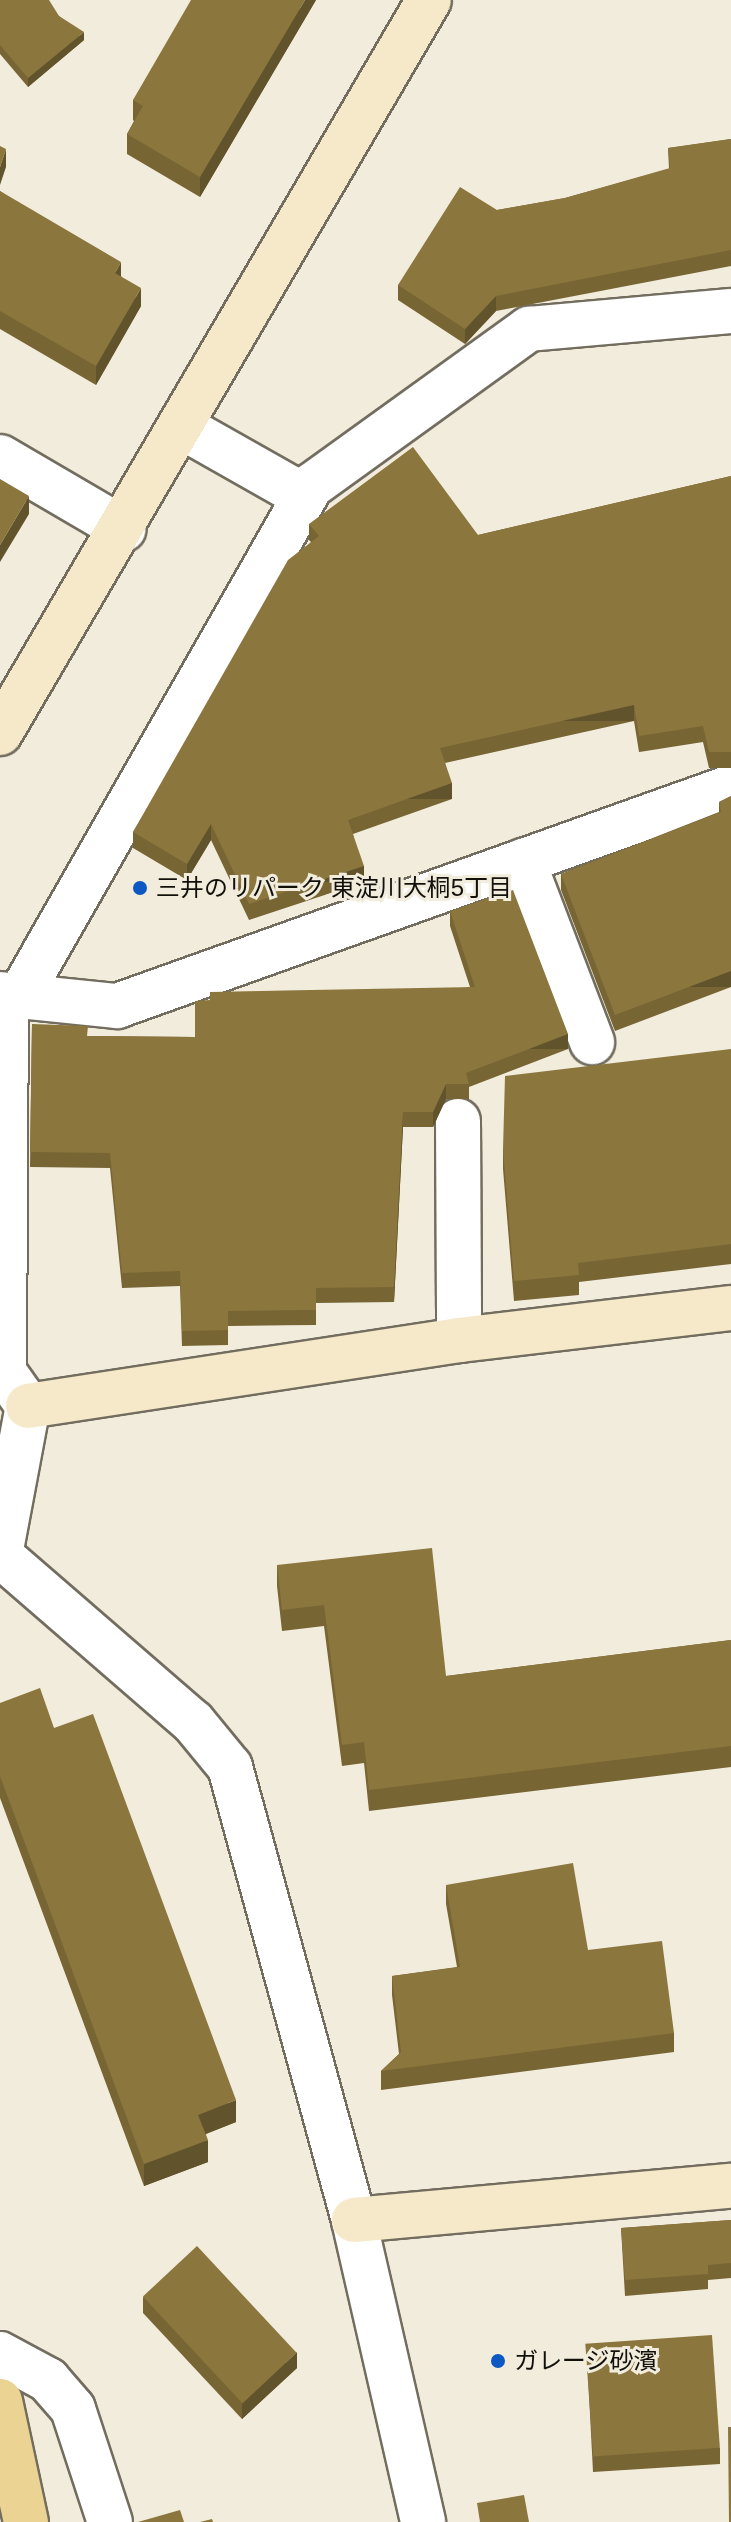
<!DOCTYPE html>
<meta charset="utf-8">
<style>
body{margin:0}
#map{position:relative;width:731px;height:2522px;overflow:hidden;background:#f2ecdd;font-family:Arial,"Noto Sans JP",sans-serif}
div>[style]{position:absolute}
[style*='--x']{left:calc(var(--x)*1px);top:calc(var(--y)*1px);width:calc(var(--w)*1px);rotate:calc(var(--a)*1deg)}
.roads{filter:drop-shadow(2px 0 #726d5f) drop-shadow(-2px 0 #726d5f) drop-shadow(0 2px #726d5f) drop-shadow(0 -2px #726d5f)}
.street>*{height:44px;margin:-22px;padding:0 22px;transform-origin:22px;border-radius:22px;background:#fff}
.secondary>*{height:44px;margin:-22px;padding:0 22px;transform-origin:22px;border-radius:22px;background:#f5e9c9}
.primary>*{height:44px;margin:-22px;padding:0 22px;transform-origin:22px;border-radius:22px;background:#ebd493}
.wall>*{inset:0;background:#786534}
.shaded-wall>*{inset:0;background:#61532b;transform-origin:0 0}
.building>*{inset:0;background:#8b763d;transform-origin:0 0}
.dots>*{width:22px;height:22px;translate:-50% -50%;box-sizing:border-box;border:4px solid #f2ecdd;border-radius:50%}
span{translate:-50% -50%;white-space:nowrap;text-align:center;line-height:1.15;-webkit-text-stroke:6px #f2ecdd;paint-order:stroke}
.poi-label{font-size:24px;color:#12100a}
.left{translate:0 -50%;text-align:left}
</style>
<div id="map">
<div class="roads">
<div class="street">
<div style="--x:182;--y:427;--w:140;--a:29.5"></div>
<div style="--x:0;--y:457;--w:143;--a:30.3"></div>
<div style="--x:523;--y:861;--w:194;--a:69.1"></div>
<div style="--x:0;--y:994;--w:118;--a:5.9"></div>
<div style="--x:117;--y:1006;--w:652;--a:-19.63"></div>
<div style="--x:18;--y:999;--w:591;--a:-60.27"></div>
<div style="--x:311;--y:486;--w:269;--a:-35.8"></div>
<div style="--x:529;--y:329;--w:203;--a:-5.1"></div>
<div style="--x:458;--y:1121;--w:219;--a:89.7"></div>
<div style="--x:0;--y:1555;--w:255;--a:40.9"></div>
<div style="--x:193;--y:1722;--w:58;--a:50.6"></div>
<div style="--x:230;--y:1767;--w:470;--a:74.7"></div>
<div style="--x:354;--y:2220;--w:310;--a:77.1"></div>
<div style="--x:0;--y:1555;--w:152;--a:-79.4"></div>
<div style="--x:28;--y:1406;--w:42;--a:-125.2"></div>
<div style="--x:4;--y:1372;--w:375;--a:-89.7"></div>
<div style="--x:0;--y:2354;--w:55;--a:28.4"></div>
<div style="--x:48;--y:2380;--w:38;--a:49"></div>
<div style="--x:73;--y:2409;--w:119;--a:71.9"></div>
</div>
<div class="secondary">
<div style="--x:0;--y:733;--w:849;--a:-59.66"></div>
<div style="--x:28;--y:1406;--w:436;--a:-8.7"></div>
<div style="--x:459;--y:1340;--w:274;--a:-6.7"></div>
<div style="--x:354;--y:2220;--w:379;--a:-5.2"></div>
</div>
<div class="primary">
<div style="--x:0;--y:2401;--w:124;--a:77.9"></div>
</div>
</div>
<div class="wall">
<div style="clip-path:polygon(0 0,59px 16px,84px 40px,28px 87px,0 54px)"></div>
<div style="clip-path:polygon(316px 0,200px 197px,127px 154px,127px 134px,134px 121px,133px 120px,133px 100px)"></div>
<div style="clip-path:polygon(731px 139px,731px 266px,496px 311px,465px 344px,398px 300px,398px 285px,497px 210px,565px 198px,669px 169px,668px 148px)"></div>
<div style="clip-path:polygon(0 191px,121px 276px,141px 306px,96px 385px,0 329px)"></div>
<div style="clip-path:polygon(731px 476px,731px 768px,709px 768px,703px 742px,639px 752px,634px 721px,445px 763px,452px 799px,353px 834px,364px 882px,249px 920px,211px 840px,187px 880px,133px 848px,133px 832px,311px 542px,309px 540px,309px 524px,478px 535px)"></div>
<div style="clip-path:polygon(731px 796px,731px 987px,615px 1031px,561px 890px,561px 874px,719px 812px,719px 802px)"></div>
<div style="clip-path:polygon(450px 911px,568px 1049px,469px 1087px,469px 1099px,446px 1099px,433px 1127px,403px 1127px,394px 1302px,316px 1303px,316px 1325px,228px 1326px,228px 1345px,182px 1346px,180px 1286px,122px 1288px,110px 1168px,30px 1167px,32px 1024px,88px 1036px,195px 1037px,470px 987px,450px 926px)"></div>
<div style="clip-path:polygon(731px 1049px,731px 1264px,579px 1282px,579px 1295px,514px 1301px,503px 1169px,503px 1149px)"></div>
<div style="clip-path:polygon(277px 1565px,446px 1676px,731px 1640px,731px 1767px,369px 1811px,364px 1763px,342px 1766px,324px 1626px,282px 1631px,277px 1586px)"></div>
<div style="clip-path:polygon(0 1703px,54px 1728px,236px 2122px,206px 2134px,208px 2162px,144px 2186px,0 1798px)"></div>
<div style="clip-path:polygon(446px 1885px,588px 1950px,674px 2033px,674px 2052px,381px 2090px,381px 2071px,399px 2054px,392px 1995px,392px 1976px,457px 1967px,446px 1904px)"></div>
<div style="clip-path:polygon(731px 2220px,731px 2278px,708px 2280px,708px 2289px,625px 2296px,621px 2228px)"></div>
<div style="clip-path:polygon(143px 2297px,297px 2368px,242px 2419px,143px 2313px)"></div>
<div style="clip-path:polygon(587px 2356px,720px 2448px,720px 2464px,593px 2472px)"></div>
</div>
<div class="shaded-wall">
<div style="clip-path:polygon(305px 0,316px 0,200px 197px,200px 177px)"></div>
<div style="clip-path:polygon(84px 32px,84px 40px,28px 87px,28px 78px)"></div>
<div style="clip-path:polygon(6px 149px,6px 167px,0 185px,0 167px)"></div>
<div style="clip-path:polygon(121px 262px,121px 280px,115px 273px)"></div>
<div style="clip-path:polygon(141px 288px,141px 306px,96px 385px,96px 366px)"></div>
<div style="clip-path:polygon(496px 296px,496px 311px,465px 344px,465px 329px)"></div>
<div style="clip-path:polygon(29px 496px,29px 514px,0 562px,0 545px)"></div>
<div style="left:634px;top:705px;width:16px;height:199px;rotate:90deg"></div>
<div style="left:452px;top:783px;width:16px;height:110px;rotate:90deg"></div>
<div style="clip-path:polygon(211px 824px,211px 840px,187px 880px,187px 864px)"></div>
<div style="left:364px;top:866px;width:16px;height:121px;rotate:90deg"></div>
<div style="left:731px;top:971px;width:16px;height:124px;rotate:90deg"></div>
<div style="left:568px;top:1034px;width:15px;height:109px;rotate:90deg"></div>
<div style="clip-path:polygon(446px 1084px,446px 1099px,433px 1127px,433px 1112px)"></div>
<div style="clip-path:polygon(403px 1112px,403px 1127px,394px 1302px,394px 1287px)"></div>
<div style="clip-path:polygon(236px 2100px,236px 2122px,198px 2137px,198px 2115px)"></div>
<div style="clip-path:polygon(208px 2140px,208px 2162px,144px 2186px,144px 2164px)"></div>
<div style="clip-path:polygon(297px 2352px,297px 2368px,242px 2419px,242px 2404px)"></div>
</div>
<div class="building">
<div style="clip-path:polygon(0 0,49px 0,59px 16px,84px 32px,28px 78px,0 45px)"></div>
<div style="clip-path:polygon(191px 0,305px 0,200px 177px,127px 134px,143px 106px,133px 100px)"></div>
<div style="clip-path:polygon(731px 139px,731px 250px,496px 296px,465px 329px,398px 285px,460px 187px,497px 210px,565px 198px,670px 168px,668px 148px)"></div>
<div style="clip-path:polygon(0 146px,6px 149px,0 167px)"></div>
<div style="clip-path:polygon(0 191px,121px 262px,115px 273px,141px 288px,96px 366px,0 311px)"></div>
<div style="clip-path:polygon(413px 447px,478px 535px,731px 476px,731px 752px,709px 752px,703px 726px,639px 736px,634px 705px,440px 748px,452px 783px,348px 820px,364px 866px,249px 904px,211px 824px,187px 864px,133px 832px,288px 560px,319px 536px,309px 524px)"></div>
<div style="clip-path:polygon(0 479px,29px 496px,0 545px)"></div>
<div style="clip-path:polygon(731px 796px,731px 971px,615px 1015px,561px 874px,721px 812px,719px 802px)"></div>
<div style="clip-path:polygon(513px 890px,568px 1034px,466px 1073px,469px 1084px,446px 1084px,433px 1112px,403px 1112px,394px 1287px,316px 1288px,316px 1310px,228px 1311px,228px 1330px,182px 1331px,180px 1271px,122px 1273px,110px 1153px,30px 1152px,32px 1024px,88px 1026px,87px 1036px,195px 1037px,195px 1001px,210px 1000px,210px 992px,475px 987px,450px 911px)"></div>
<div style="clip-path:polygon(731px 1049px,731px 1244px,578px 1263px,579px 1275px,514px 1281px,503px 1149px,505px 1076px)"></div>
<div style="clip-path:polygon(432px 1548px,446px 1676px,731px 1640px,731px 1746px,369px 1790px,364px 1742px,342px 1745px,324px 1605px,282px 1610px,277px 1565px)"></div>
<div style="clip-path:polygon(40px 1688px,54px 1728px,93px 1714px,236px 2100px,198px 2115px,208px 2140px,144px 2164px,0 1776px,0 1703px)"></div>
<div style="clip-path:polygon(573px 1863px,588px 1950px,662px 1941px,674px 2033px,381px 2071px,401px 2052px,392px 1976px,460px 1967px,446px 1885px)"></div>
<div style="clip-path:polygon(731px 2220px,731px 2263px,708px 2265px,708px 2274px,625px 2280px,621px 2228px)"></div>
<div style="left:197px;top:2246px;width:146px;height:74px;rotate:47deg"></div>
<div style="left:712px;top:2335px;width:113px;height:127px;rotate:86deg"></div>
<div style="clip-path:polygon(728px 2427px,731px 2427px,731px 2522px,729px 2522px)"></div>
<div style="clip-path:polygon(524px 2495px,529px 2522px,480px 2522px,477px 2503px)"></div>
<div style="clip-path:polygon(180px 2510px,184px 2522px,138px 2522px)"></div>
<div style="clip-path:polygon(212px 2519px,213px 2522px,200px 2522px)"></div>
</div>
<div class="dots">
<div style="left:140px;top:888px;background:#0d58c2"></div>
<div style="left:498px;top:2361px;background:#0d58c2"></div>
</div>
<div class="poi-label">
<span class="left" style="left:156px;top:888px">三井のリパーク 東淀川大桐5丁目</span>
<span class="left" style="left:514px;top:2361px">ガレージ砂濱</span>
</div>
</div>
